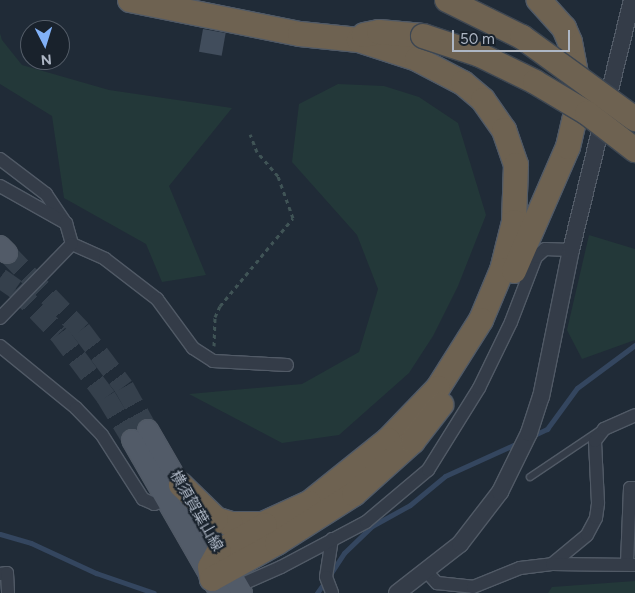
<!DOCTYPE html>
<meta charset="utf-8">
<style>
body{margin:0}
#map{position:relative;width:635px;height:593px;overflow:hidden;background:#202b37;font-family:Figtree,"Noto Sans JP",sans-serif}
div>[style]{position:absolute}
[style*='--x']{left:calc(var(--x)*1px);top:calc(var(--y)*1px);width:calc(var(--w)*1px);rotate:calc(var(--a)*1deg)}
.green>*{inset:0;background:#233839}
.stream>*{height:5px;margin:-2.5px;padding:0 2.5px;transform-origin:2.5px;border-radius:2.5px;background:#34465f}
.building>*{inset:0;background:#414d5c;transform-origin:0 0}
.primary-tunnel>*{height:20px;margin-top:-10px;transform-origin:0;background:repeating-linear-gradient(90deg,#35404c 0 20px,transparent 0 30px)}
.path>*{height:3px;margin-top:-1.5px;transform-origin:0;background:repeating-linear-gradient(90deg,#405456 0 4px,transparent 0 8px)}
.roads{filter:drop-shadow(1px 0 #515a66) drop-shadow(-1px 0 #515a66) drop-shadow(0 1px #515a66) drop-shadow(0 -1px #515a66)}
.service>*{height:6px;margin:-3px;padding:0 3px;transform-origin:3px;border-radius:3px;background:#343c48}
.minor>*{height:12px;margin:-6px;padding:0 6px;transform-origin:6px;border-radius:6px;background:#343c48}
.tertiary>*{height:16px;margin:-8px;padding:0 8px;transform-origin:8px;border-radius:8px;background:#343c48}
.primary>*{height:20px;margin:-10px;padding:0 10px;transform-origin:10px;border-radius:10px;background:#525b68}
.motorway>*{height:24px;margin:-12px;padding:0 12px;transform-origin:12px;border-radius:12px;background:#6e6251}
.bridges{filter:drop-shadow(1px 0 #3e4752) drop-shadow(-1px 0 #3e4752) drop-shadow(0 1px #3e4752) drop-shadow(0 -1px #3e4752)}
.motorway-bridge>*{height:24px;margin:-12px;padding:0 12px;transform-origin:12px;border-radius:12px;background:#6e6251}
span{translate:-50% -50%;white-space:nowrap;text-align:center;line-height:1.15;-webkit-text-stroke:4.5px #19222c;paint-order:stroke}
.street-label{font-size:15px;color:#aeb7c5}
.north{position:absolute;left:20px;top:20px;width:50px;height:50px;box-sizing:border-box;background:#19222c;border:1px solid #555e69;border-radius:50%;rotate:175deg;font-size:14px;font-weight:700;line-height:20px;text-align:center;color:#aeb7c5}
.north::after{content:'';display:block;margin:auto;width:18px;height:22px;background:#81b1f7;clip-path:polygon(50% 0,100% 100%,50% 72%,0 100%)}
.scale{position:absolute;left:452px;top:30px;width:118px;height:22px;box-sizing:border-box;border:2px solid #aeb7c5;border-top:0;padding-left:6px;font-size:15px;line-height:18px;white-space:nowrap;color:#aeb7c5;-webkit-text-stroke:4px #19222c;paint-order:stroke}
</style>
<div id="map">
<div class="green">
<div style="clip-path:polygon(0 33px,2px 40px,22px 65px,109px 90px,232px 108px,169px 186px,206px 275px,162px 282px,146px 244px,64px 198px,52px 116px,0 84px)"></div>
<div style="clip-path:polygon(338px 84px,384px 86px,419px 97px,458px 123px,486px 215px,458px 286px,433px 336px,409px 373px,339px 435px,282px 443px,189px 394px,302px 384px,359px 352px,378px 289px,357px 235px,292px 162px,299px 104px)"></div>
<div style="clip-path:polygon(589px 235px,635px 249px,635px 340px,582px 359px,567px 330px)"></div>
<div style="clip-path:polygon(635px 581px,635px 593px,548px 593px,552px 587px)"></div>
</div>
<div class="stream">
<div style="--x:532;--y:436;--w:17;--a:-25"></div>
<div style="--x:547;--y:429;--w:51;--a:-53.8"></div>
<div style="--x:577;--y:388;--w:72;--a:-36.6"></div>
<div style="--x:0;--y:534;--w:32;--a:16"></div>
<div style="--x:31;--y:543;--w:72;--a:24.8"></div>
<div style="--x:96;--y:573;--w:61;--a:19"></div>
<div style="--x:331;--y:573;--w:24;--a:-57"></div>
<div style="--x:344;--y:553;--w:39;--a:-44"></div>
<div style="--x:372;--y:526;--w:43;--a:-28.9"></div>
<div style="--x:410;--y:505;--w:45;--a:-39.6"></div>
<div style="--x:445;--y:476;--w:82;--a:-24.4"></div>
<div style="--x:317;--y:593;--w:16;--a:-55"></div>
</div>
<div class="building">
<div style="left:203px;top:29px;width:23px;height:23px;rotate:10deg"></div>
</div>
<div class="primary-tunnel">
<div style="--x:7;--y:253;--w:107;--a:46.1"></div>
<div style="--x:81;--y:330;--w:71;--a:53"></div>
<div style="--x:124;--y:387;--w:49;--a:60.8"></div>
<div style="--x:0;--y:278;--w:19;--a:35"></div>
<div style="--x:16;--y:289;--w:62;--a:46.3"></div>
<div style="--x:59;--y:334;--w:79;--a:53.3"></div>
<div style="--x:106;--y:397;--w:50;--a:58.8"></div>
</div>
<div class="path">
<div style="--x:214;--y:346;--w:29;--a:-88"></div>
<div style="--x:215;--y:317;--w:12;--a:-66"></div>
<div style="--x:220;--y:306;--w:114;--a:-50.3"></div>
<div style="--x:293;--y:218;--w:45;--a:-109.7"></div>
<div style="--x:278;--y:176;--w:32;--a:-131"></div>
<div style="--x:257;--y:152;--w:19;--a:-111"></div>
</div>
<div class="roads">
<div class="service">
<div style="--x:530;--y:477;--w:84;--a:-33.9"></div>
</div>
<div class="minor">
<div style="--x:0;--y:159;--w:58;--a:37.3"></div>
<div style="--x:46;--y:194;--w:32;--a:56"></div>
<div style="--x:0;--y:186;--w:76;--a:29.3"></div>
<div style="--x:66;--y:223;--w:22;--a:74"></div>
<div style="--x:72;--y:244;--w:36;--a:24"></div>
<div style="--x:105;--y:259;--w:66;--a:37.6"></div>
<div style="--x:157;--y:299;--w:61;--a:53.7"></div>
<div style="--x:193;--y:348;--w:24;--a:33"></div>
<div style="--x:213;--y:361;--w:74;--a:3.1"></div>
<div style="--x:0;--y:318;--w:103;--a:-45.8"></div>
<div style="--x:0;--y:346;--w:98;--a:39.2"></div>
<div style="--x:76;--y:408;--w:37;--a:46"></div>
<div style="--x:102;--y:435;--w:76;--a:57.4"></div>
<div style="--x:143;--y:499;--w:12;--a:24"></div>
<div style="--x:154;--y:504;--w:15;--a:-20"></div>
<div style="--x:332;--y:539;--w:38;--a:99"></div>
<div style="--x:326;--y:577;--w:17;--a:69"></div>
<div style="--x:627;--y:563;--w:75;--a:-87.7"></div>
<div style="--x:630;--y:488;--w:5;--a:0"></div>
<div style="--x:552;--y:564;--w:45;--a:-39.6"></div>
<div style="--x:587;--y:535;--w:19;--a:-62"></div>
<div style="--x:596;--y:518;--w:15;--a:-82"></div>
<div style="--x:598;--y:503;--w:62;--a:-92.8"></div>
<div style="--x:595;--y:441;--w:15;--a:-53"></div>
<div style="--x:604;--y:429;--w:34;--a:-24"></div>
<div style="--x:427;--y:572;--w:15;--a:48"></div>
<div style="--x:437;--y:583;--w:36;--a:6"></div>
<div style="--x:473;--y:587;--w:51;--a:-22"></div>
<div style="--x:520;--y:568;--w:32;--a:-7"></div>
<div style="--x:552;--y:564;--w:83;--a:0.7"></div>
<div style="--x:0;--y:574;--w:7;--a:-8"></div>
<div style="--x:7;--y:573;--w:20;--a:87"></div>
<div style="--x:238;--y:586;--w:47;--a:-23.8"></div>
<div style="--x:281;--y:567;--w:96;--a:-27.9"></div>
<div style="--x:366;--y:522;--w:81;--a:-40"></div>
<div style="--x:428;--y:470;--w:97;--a:-58.1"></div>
<div style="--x:479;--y:388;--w:73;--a:-64.1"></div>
<div style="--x:511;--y:322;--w:70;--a:-69"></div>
<div style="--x:536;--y:257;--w:12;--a:-42"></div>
<div style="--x:545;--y:249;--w:26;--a:2"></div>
</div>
<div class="tertiary">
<div style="--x:397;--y:593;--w:80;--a:-37.9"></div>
<div style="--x:460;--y:544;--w:66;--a:-52.4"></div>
<div style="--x:500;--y:492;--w:66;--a:-63.8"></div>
<div style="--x:529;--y:433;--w:38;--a:-72"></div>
<div style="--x:541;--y:397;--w:150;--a:-78.5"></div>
<div style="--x:571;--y:250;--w:257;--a:-76.3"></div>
</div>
<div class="primary">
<div style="--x:0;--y:246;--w:10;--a:45"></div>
<div style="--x:148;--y:430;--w:188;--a:60"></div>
<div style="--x:132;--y:440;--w:177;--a:60.1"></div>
</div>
<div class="motorway">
<div style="--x:130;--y:0;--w:173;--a:11.3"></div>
<div style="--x:300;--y:34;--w:59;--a:5.8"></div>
<div style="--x:359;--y:40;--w:61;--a:18.1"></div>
<div style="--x:417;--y:59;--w:52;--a:27.6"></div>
<div style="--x:463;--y:83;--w:26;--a:40"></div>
<div style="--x:483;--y:100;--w:37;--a:55"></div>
<div style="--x:504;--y:130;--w:37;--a:71"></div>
<div style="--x:516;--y:165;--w:57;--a:92"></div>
<div style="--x:514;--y:222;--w:49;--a:104"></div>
<div style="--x:502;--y:270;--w:54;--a:112.8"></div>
<div style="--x:481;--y:320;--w:80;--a:122.3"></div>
<div style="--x:438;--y:388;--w:72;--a:133.9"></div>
<div style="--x:388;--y:440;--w:101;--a:141.4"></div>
<div style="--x:309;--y:503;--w:51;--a:155.5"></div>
<div style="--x:263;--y:524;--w:32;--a:180"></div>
<div style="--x:231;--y:524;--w:16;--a:-162"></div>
<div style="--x:216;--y:519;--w:49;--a:-135.8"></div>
<div style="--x:364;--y:35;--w:15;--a:-11"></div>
<div style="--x:379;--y:32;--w:44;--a:5.2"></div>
<div style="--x:514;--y:271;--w:135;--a:-66.5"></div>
<div style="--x:568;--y:147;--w:53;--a:-77"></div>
<div style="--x:580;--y:95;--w:54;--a:-100.7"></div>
<div style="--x:570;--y:42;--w:15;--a:-113"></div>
<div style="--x:564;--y:28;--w:38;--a:-132"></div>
<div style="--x:265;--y:525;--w:53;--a:150.5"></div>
<div style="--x:219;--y:551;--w:18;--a:119"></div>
<div style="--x:210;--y:567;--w:12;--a:81"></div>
<div style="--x:212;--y:579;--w:74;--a:-29"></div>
<div style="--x:277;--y:543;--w:91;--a:-32.5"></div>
<div style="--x:354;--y:494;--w:79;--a:-41.9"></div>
<div style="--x:413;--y:441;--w:46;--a:-52.1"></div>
</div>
</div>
<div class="bridges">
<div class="motorway-bridge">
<div style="--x:447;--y:0;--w:84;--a:26.3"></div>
<div style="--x:522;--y:37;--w:140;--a:36"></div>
<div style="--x:423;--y:36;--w:60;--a:18.4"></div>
<div style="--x:480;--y:55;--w:61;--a:26.1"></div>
<div style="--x:535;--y:82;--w:61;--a:30.8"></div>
<div style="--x:587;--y:113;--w:61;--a:37.6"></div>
</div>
</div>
<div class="street-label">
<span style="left:196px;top:511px;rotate:60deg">横須賀葉山線</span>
</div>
<div class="north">N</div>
<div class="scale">50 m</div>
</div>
